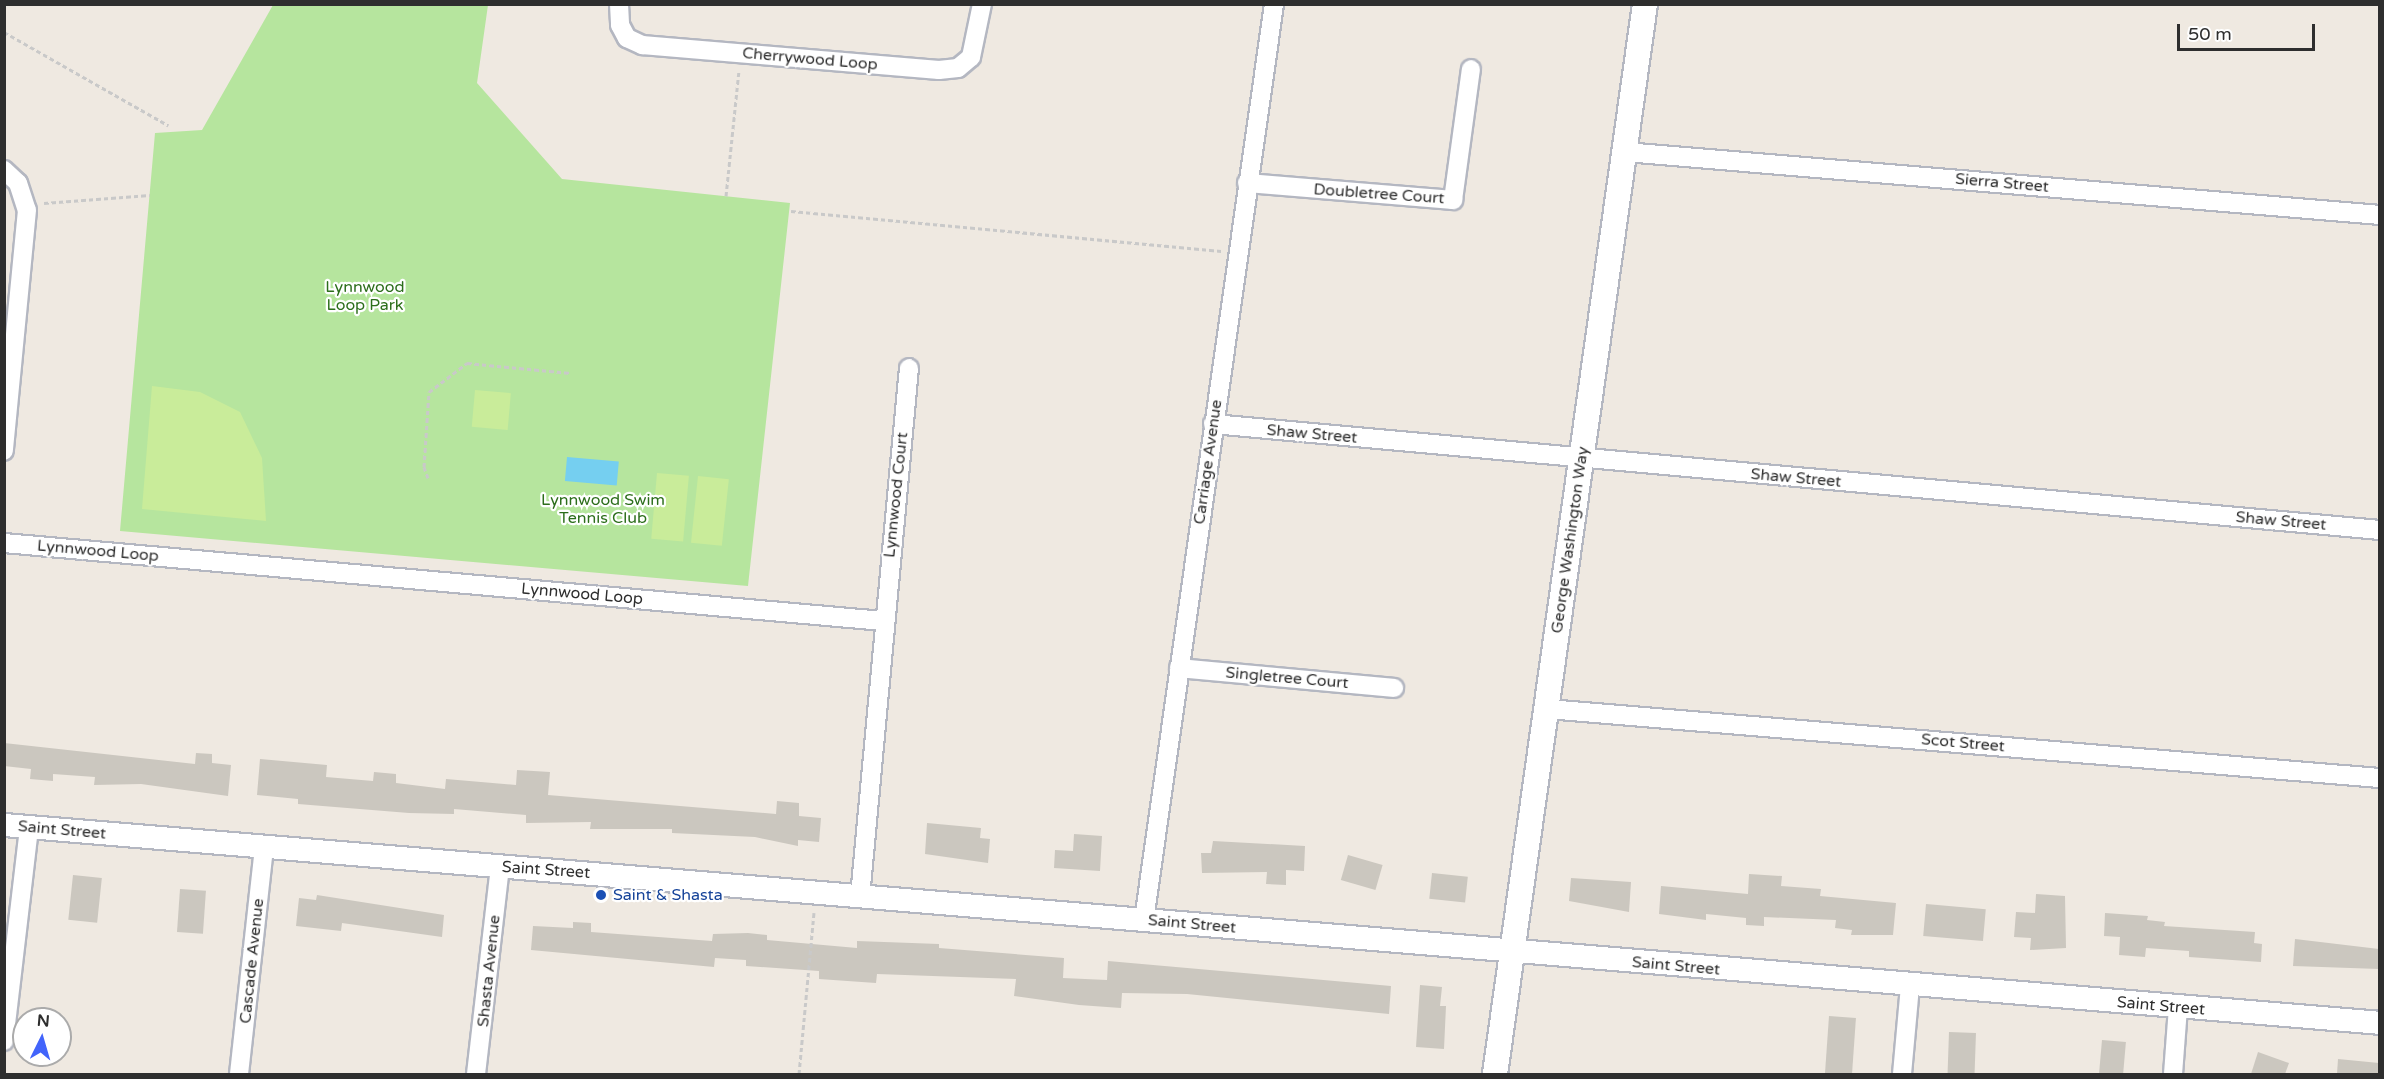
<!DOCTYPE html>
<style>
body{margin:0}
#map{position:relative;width:2384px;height:1079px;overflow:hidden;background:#efe9e1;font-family:"Varela Round",sans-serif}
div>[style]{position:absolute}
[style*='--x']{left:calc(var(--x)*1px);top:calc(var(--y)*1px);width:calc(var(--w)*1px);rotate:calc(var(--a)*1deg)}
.green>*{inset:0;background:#b6e59e}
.pitch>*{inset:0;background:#c9ec9a;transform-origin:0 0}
.water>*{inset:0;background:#75cff0;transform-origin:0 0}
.building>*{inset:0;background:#cbc7bf;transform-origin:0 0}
.path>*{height:3px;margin-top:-1.5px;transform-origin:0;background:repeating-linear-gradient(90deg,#c9c9c9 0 4.5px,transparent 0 7.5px)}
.roads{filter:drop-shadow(2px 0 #b4b7c1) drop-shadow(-2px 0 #b4b7c1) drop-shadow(0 2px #b4b7c1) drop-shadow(0 -2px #b4b7c1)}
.minor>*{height:18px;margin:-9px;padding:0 9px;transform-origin:9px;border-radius:9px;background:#fff}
.tertiary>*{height:22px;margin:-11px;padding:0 11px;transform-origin:11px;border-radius:11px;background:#fff}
.secondary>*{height:24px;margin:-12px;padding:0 12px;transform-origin:12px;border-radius:12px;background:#fff}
.dots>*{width:16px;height:16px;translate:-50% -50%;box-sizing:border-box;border:3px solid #fff;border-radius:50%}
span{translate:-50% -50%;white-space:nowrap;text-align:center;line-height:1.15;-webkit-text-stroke:4.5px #fff;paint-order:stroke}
.street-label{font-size:16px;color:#2e2e2e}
.park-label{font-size:16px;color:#2c6e1b}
.transit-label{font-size:16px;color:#164399}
.left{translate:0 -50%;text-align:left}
.frame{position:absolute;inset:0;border:6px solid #2e2e2e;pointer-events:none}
.north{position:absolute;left:12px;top:1007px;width:60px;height:60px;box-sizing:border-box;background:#fff;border:2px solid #ababab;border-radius:50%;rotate:5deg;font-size:16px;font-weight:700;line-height:24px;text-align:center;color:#2e2e2e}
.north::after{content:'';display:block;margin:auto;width:21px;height:27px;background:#4264fb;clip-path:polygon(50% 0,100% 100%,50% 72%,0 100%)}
.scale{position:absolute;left:2177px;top:24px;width:138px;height:27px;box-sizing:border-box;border:3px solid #2e2e2e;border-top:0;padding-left:8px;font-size:18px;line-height:21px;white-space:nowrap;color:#2e2e2e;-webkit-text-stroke:4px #fff;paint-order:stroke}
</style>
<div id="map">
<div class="green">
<div style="clip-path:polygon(273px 5px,488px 5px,477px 83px,562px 179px,790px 203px,748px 586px,120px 531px,155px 133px,202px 130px)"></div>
</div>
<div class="pitch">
<div style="clip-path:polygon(152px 386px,200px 392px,240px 412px,262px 458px,266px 521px,142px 509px)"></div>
<div style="left:475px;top:390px;width:36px;height:37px;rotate:5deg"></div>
<div style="left:657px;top:473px;width:32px;height:66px;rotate:5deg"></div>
<div style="left:698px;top:476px;width:31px;height:67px;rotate:6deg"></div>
</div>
<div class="water">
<div style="left:567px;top:457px;width:52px;height:24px;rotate:5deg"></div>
</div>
<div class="building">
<div style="clip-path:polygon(4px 743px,195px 764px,196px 753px,212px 754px,212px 763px,231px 765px,228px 796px,141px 784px,94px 785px,95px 777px,53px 774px,53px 781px,30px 779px,31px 769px,4px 766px)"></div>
<div style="clip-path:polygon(260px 759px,327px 765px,326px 777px,373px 781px,374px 772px,396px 774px,396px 783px,445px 789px,446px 779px,516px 785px,517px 770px,550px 772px,548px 795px,776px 814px,777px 801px,799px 803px,799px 816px,821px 818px,819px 842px,798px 840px,798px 846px,755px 837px,672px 833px,672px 829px,590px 829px,591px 822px,526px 823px,526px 815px,454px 809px,454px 814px,409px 813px,298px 804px,298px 799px,257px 795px)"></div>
<div style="clip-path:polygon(927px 823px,981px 828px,980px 838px,990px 839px,988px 863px,925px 854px)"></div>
<div style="clip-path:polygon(1074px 834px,1102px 836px,1100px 871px,1054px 868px,1055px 850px,1073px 851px)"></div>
<div style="clip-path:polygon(1213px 841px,1305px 846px,1304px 871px,1286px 870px,1286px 885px,1266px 884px,1267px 872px,1202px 873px,1201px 853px,1211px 853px)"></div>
<div style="left:1348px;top:855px;width:36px;height:26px;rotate:16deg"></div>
<div style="left:1432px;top:873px;width:36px;height:26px;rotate:6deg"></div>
<div style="clip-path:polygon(1749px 874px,1782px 876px,1781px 886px,1821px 889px,1820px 896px,1896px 903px,1893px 935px,1851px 935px,1852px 930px,1835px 928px,1836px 920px,1764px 917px,1764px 926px,1746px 925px,1746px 918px,1706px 914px,1706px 920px,1659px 914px,1661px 886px,1748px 894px)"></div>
<div style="left:73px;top:875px;width:29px;height:45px;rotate:6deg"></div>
<div style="clip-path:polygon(1571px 878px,1631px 882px,1629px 912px,1569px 901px)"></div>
<div style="left:180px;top:889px;width:26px;height:43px;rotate:4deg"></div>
<div style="clip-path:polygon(2036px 894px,2065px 896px,2066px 948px,2030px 950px,2031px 938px,2014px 937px,2016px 912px,2035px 913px)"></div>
<div style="clip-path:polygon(317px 895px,444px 915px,442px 937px,342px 923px,341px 931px,296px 926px,299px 898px,316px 900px)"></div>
<div style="left:1926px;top:904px;width:60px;height:32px;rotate:5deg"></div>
<div style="clip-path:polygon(2105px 913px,2148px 916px,2147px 920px,2165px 922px,2164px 926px,2255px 932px,2254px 943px,2262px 944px,2261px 962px,2189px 957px,2189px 951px,2146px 948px,2145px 957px,2119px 955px,2120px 937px,2104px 936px)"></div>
<div style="clip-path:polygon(573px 922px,591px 923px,591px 932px,712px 941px,713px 934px,748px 933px,767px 935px,767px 940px,857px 948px,857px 941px,939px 944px,939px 948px,1064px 958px,1063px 978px,1107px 980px,1108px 961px,1391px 986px,1389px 1014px,1187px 994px,1122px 993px,1121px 1008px,1079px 1005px,1014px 996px,1016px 979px,877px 974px,876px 983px,819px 979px,819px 971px,746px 966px,746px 960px,715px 958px,714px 967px,531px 950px,533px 926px,573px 928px)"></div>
<div style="clip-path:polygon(2295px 939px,2379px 949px,2379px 969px,2293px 966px)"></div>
<div style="clip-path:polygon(1420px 985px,1442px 987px,1440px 1006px,1446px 1006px,1444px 1049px,1416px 1047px)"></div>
<div style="left:1829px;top:1016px;width:27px;height:58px;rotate:4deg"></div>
<div style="left:1949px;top:1032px;width:27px;height:42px;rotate:2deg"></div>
<div style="left:2102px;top:1040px;width:24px;height:34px;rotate:5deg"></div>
<div style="clip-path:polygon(2258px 1052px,2289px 1063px,2285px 1074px,2251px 1074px)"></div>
<div style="clip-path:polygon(2338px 1059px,2379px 1063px,2379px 1074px,2337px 1074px)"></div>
</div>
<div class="path">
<div style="--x:4;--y:32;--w:189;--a:29.6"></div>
<div style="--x:726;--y:196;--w:126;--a:-84.1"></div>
<div style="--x:44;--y:203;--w:106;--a:-4.3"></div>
<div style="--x:791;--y:211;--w:432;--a:5.3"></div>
<div style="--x:428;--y:478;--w:12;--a:-110"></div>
<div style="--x:424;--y:467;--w:75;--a:-86.2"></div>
<div style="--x:429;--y:392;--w:48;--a:-37.3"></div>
<div style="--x:467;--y:363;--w:104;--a:5.5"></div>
<div style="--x:799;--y:1074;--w:162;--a:-84.7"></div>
</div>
<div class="roads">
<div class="minor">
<div style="--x:619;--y:4;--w:21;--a:87"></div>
<div style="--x:620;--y:25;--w:15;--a:62"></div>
<div style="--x:627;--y:38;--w:17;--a:25"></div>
<div style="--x:642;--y:45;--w:298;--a:4.8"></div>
<div style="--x:939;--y:70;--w:19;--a:-6"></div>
<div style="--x:958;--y:68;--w:17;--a:-40"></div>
<div style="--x:971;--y:57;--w:54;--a:-78.3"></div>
<div style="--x:1625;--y:152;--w:758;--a:4.77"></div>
<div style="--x:4;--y:170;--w:19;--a:43"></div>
<div style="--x:18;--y:183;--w:28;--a:72"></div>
<div style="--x:27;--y:210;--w:242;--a:95.5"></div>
<div style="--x:1247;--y:183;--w:207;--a:4.7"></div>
<div style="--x:1453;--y:200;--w:132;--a:-82.2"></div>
<div style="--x:1213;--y:424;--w:1172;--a:5.19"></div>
<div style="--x:4;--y:543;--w:883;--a:5.07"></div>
<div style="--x:1179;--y:668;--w:216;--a:5.3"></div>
<div style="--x:1547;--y:709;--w:836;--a:4.74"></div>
<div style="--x:860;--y:897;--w:531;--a:-84.71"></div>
<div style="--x:1144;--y:920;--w:925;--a:-81.92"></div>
<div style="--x:4;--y:1041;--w:215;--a:-83.3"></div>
<div style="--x:239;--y:1074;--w:228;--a:-83.7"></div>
<div style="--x:476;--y:1074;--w:208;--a:-83.4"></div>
<div style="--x:1902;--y:1074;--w:88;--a:-84.8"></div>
<div style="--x:2173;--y:1074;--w:67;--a:-85.7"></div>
</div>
<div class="tertiary">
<div style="--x:4;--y:825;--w:2384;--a:4.76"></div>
</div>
<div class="secondary">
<div style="--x:1495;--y:1074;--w:1080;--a:-82.02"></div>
</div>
</div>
<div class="dots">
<div style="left:601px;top:895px;background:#1a4fb4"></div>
</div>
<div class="street-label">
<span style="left:810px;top:59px;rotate:5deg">Cherrywood Loop</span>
<span style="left:2002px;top:183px;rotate:5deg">Sierra Street</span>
<span style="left:1379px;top:194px;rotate:4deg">Doubletree Court</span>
<span style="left:1312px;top:434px;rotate:5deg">Shaw Street</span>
<span style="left:1208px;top:462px;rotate:-82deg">Carriage Avenue</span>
<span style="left:1796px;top:478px;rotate:5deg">Shaw Street</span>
<span style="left:896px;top:495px;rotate:-84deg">Lynnwood Court</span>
<span style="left:2281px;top:521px;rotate:5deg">Shaw Street</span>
<span style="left:1570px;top:540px;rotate:-82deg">George Washington Way</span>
<span style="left:98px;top:551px;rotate:5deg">Lynnwood Loop</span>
<span style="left:582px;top:594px;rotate:5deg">Lynnwood Loop</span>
<span style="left:1287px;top:678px;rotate:5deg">Singletree Court</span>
<span style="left:1963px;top:743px;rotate:5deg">Scot Street</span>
<span style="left:62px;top:830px;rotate:5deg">Saint Street</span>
<span style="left:546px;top:870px;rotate:4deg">Saint Street</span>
<span style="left:1192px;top:924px;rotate:5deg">Saint Street</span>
<span style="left:252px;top:961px;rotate:-84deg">Cascade Avenue</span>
<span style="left:1676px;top:966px;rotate:5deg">Saint Street</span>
<span style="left:489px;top:971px;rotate:-84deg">Shasta Avenue</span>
<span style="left:2161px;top:1006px;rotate:5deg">Saint Street</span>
</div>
<div class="park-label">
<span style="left:365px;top:296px">Lynnwood<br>Loop Park</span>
<span style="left:603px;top:509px">Lynnwood Swim<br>Tennis Club</span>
</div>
<div class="transit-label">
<span class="left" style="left:613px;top:895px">Saint &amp; Shasta</span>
</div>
<div class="frame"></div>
<div class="north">N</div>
<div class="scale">50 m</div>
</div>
